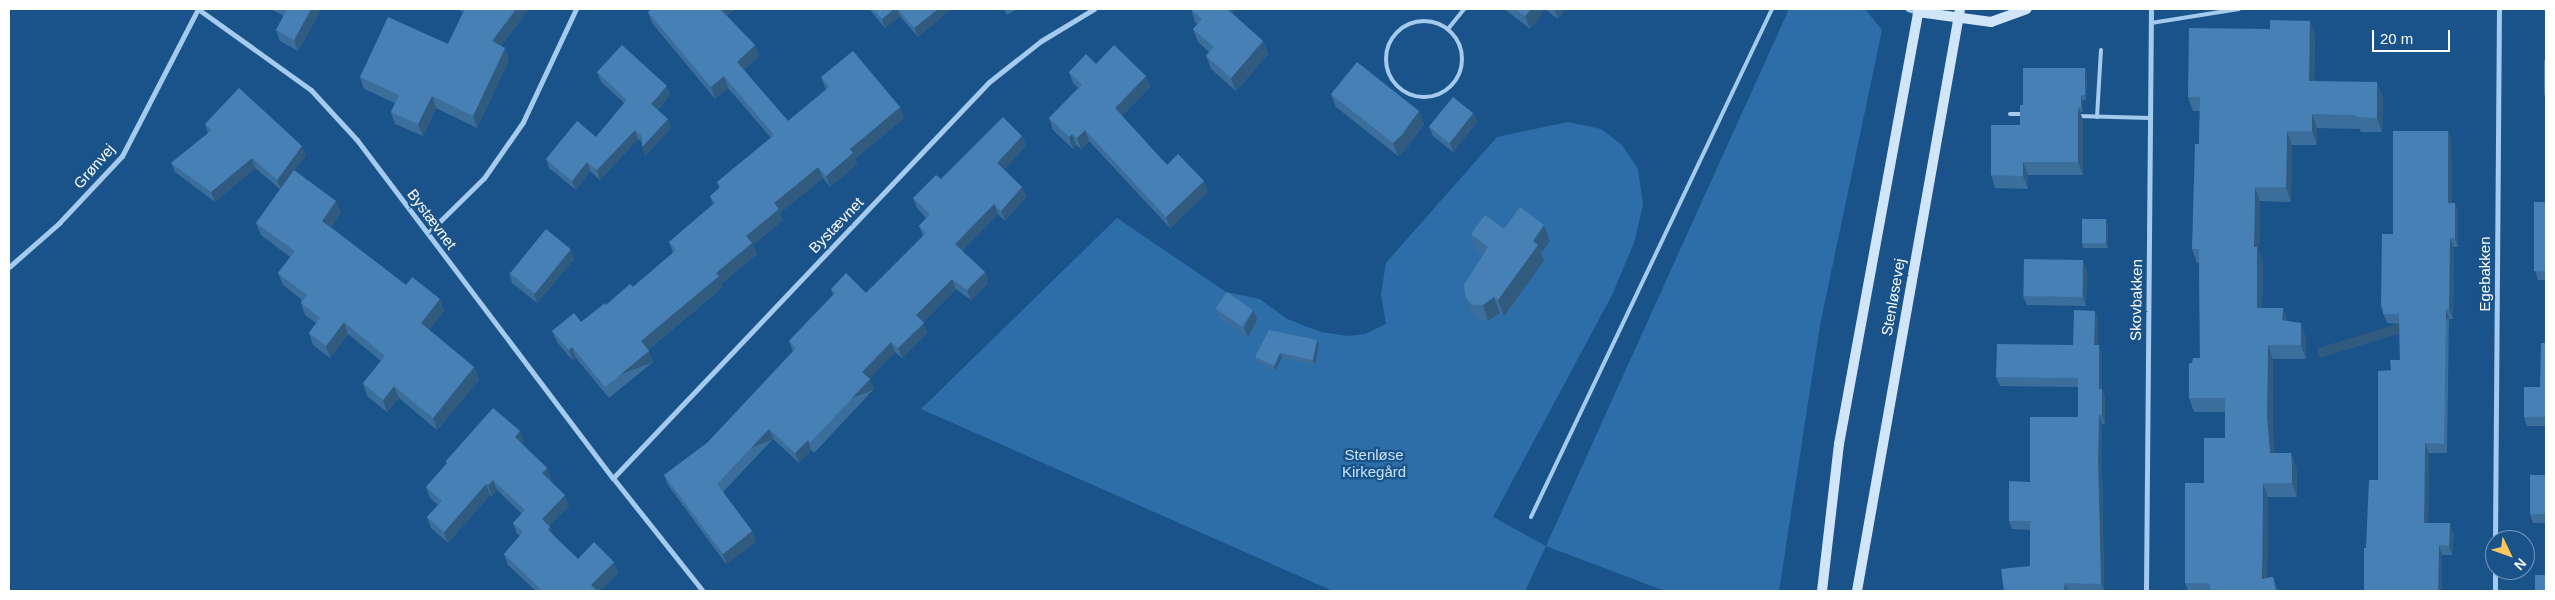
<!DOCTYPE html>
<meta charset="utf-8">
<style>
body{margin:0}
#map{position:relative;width:2555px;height:600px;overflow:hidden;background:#1a538a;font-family:Helvetica,sans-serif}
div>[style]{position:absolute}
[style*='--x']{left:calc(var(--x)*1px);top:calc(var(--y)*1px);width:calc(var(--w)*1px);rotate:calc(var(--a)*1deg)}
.green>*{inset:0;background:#2d6ea9}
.lane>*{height:4px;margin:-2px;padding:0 2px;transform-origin:2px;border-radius:2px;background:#a4caed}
.lane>.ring{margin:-2px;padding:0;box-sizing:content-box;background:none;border:4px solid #a4caed;border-radius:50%}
.street>*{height:5px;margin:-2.5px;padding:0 2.5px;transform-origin:2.5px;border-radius:2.5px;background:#a4caed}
.secondary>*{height:10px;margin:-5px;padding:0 5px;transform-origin:5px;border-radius:5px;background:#d1e5f9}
.wall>*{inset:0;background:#3c6e9c}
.shaded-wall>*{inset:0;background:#315a7f;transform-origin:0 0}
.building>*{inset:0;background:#4680b5;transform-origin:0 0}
span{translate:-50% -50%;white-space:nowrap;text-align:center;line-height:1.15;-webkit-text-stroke:4.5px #1a538a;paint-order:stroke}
.street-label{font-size:15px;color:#fff}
.park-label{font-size:15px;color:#c9e3fa}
.frame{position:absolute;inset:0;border:10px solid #fff;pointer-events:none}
.north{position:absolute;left:2485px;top:530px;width:50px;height:50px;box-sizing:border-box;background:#1a538a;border:1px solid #7698b9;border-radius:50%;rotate:132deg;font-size:14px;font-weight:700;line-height:20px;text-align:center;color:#fff}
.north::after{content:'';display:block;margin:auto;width:18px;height:22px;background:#ffc660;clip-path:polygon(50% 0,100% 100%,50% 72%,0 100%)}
.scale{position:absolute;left:2372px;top:30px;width:78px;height:22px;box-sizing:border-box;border:2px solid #fff;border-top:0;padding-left:6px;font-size:15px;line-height:18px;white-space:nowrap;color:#fff;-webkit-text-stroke:4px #1a538a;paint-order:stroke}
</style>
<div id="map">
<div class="green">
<div style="clip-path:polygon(1789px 9px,1865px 9px,1882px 30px,1820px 325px,1779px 591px,1665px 591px,1546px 546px,1525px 591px,1333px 591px,921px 409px,1117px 218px,1226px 292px,1260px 299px,1287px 319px,1321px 332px,1347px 336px,1365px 334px,1386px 324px,1381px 294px,1386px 263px,1497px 137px,1568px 122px,1601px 129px,1622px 145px,1638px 169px,1643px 205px,1634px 243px,1612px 295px,1493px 517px,1546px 546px)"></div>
</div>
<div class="lane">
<div class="ring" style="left:1386px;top:21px;width:72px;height:72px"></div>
<div style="--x:2151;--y:23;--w:89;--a:-9"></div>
<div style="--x:1448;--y:29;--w:26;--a:-51"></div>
<div style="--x:2010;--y:114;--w:13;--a:0"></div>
<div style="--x:2077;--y:116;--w:73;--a:1.6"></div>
<div style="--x:2097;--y:117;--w:67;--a:-86.6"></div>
<div style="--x:1531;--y:517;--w:562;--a:-64.62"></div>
</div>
<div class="street">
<div style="--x:198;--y:9;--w:139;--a:35.6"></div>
<div style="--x:311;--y:90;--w:68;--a:47.4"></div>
<div style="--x:357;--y:140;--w:424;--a:52.9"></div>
<div style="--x:613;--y:478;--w:144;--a:51.5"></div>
<div style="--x:1908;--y:9;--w:10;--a:17"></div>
<div style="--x:428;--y:233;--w:78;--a:-44.5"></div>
<div style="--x:484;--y:178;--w:68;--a:-55.1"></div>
<div style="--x:523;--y:122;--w:125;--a:-64.9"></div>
<div style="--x:9;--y:267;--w:67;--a:-41.3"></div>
<div style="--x:59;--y:223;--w:92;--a:-46.8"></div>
<div style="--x:122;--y:156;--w:165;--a:-62.7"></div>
<div style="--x:613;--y:478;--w:546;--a:-46.48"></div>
<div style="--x:989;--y:82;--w:66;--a:-38.3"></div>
<div style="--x:1041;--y:41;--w:62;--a:-31.1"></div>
<div style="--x:2495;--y:540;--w:531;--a:-89.57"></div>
<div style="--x:2146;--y:591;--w:582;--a:-89.51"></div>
<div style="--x:2495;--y:591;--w:21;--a:-90"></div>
</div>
<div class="secondary">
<div style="--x:1918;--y:12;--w:74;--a:7.8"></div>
<div style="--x:1991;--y:22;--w:38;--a:-20"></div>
<div style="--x:1822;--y:591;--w:148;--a:-83.4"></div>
<div style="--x:1839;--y:444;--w:442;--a:-79.6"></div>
<div style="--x:1857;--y:591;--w:591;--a:-79.96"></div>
</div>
<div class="wall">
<div style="clip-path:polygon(271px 9px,321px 9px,321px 10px,298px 51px,280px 41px,276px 30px,284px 16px)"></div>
<div style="clip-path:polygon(458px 9px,529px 9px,501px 46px,505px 48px,509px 60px,477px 128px,436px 108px,423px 136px,395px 124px,391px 112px,395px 103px,364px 89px,360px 77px,448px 44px,463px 12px)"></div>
<div style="clip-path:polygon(652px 9px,735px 9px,727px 16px,755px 45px,759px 56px,744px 70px,788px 121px,826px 90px,821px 77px,900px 107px,904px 118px,855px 159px,857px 164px,830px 187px,823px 178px,780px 213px,783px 220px,753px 245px,757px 254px,721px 284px,723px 287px,648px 350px,653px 362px,609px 398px,576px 358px,573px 361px,557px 342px,552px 331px,581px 322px,633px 287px,673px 253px,669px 242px,713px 204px,710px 196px,719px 188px,717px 182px,771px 138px,728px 88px,715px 99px,652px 23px,648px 12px)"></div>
<div style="clip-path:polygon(869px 9px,950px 9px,950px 10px,918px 37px,900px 16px,885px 28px)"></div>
<div style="clip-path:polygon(1004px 9px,1017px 9px,1007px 15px)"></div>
<div style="clip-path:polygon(1191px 9px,1232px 13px,1263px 41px,1268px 54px,1236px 91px,1211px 69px,1206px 56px,1209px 52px,1198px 42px,1193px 29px,1198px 24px,1195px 22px)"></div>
<div style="clip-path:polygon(1506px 9px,1566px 9px,1558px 19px,1545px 9px,1530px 29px,1507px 11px)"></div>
<div style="clip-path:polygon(2414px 9px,2456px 9px,2456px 10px)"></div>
<div style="clip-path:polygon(2315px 35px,2314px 81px,2383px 96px,2382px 132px,2361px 132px,2360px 129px,2317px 128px,2317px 145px,2292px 145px,2291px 202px,2260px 201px,2259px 251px,2263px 261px,2262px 308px,2283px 308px,2287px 321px,2306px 338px,2306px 359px,2273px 359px,2273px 431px,2274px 453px,2291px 453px,2296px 467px,2297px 478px,2297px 497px,2268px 497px,2267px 578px,2273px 577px,2278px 591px,2188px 591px,2185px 583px,2204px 483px,2225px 438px,2225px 412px,2194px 412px,2189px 398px,2192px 363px,2200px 358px,2199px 263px,2197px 263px,2192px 249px,2199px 144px,2200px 111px,2193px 111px,2188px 97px)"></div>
<div style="clip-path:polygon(2546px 60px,2546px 101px,2544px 94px)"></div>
<div style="clip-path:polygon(1096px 64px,1146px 76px,1150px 87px,1122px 116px,1167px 165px,1208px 192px,1170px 228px,1089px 141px,1081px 149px,1076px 145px,1073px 149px,1053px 130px,1049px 118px,1078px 88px,1073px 83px,1069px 72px)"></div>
<div style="clip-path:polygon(597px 72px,670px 95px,658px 110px,671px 128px,645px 156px,642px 142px,638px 139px,600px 180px,590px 171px,576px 190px,549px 168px,546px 159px,596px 137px,624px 103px,601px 82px)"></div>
<div style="clip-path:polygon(2087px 73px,2086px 100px,2083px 100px,2083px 112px,2080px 112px,2083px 120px,2083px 175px,2028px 175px,2028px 189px,1995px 188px,1991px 175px,2020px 125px,2023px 105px)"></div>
<div style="clip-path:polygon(1331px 94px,1419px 111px,1424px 124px,1406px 149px,1398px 156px,1336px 107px)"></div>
<div style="clip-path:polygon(1473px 113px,1477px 122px,1453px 152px,1433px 136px,1429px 127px)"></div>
<div style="clip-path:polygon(205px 124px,306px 155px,294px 170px,341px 213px,331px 227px,406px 285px,444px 311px,429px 330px,474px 367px,479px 380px,437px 430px,399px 398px,387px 412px,367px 396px,363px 383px,381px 361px,348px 334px,330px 358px,313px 345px,309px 333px,316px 323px,305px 315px,301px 303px,302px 300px,283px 285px,278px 273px,290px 257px,261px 235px,256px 223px,280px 189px,255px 168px,215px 202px,175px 172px,171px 163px,208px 133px)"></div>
<div style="clip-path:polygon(2448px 131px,2451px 141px,2452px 203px,2455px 203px,2458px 213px,2458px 247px,2454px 247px,2453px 319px,2449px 319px,2447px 453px,2429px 453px,2428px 523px,2454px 533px,2452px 555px,2442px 555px,2442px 591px,2364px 591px,2366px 548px,2378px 480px,2391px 370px,2400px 360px,2399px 324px,2387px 323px,2381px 307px,2393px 234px)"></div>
<div style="clip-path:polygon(1022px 136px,1026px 146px,1004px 169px,1022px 187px,1026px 197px,1005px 221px,998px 214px,962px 251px,985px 272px,988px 283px,971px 300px,956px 289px,923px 322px,927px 333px,902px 358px,895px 352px,869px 378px,874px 389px,814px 453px,811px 450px,799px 463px,773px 439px,723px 492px,752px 531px,756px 542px,726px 564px,668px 485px,664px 475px,707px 443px,793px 352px,789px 341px,833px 295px,831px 289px,866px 293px,923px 236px,919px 226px,926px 218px,917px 208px,913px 198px,941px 179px)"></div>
<div style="clip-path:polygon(2546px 202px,2546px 280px,2538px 280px,2535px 271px)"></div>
<div style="clip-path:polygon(2108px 224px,2108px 248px,2083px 248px,2082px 243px)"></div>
<div style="clip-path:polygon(1504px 229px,1550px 241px,1541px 253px,1544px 261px,1504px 316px,1500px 313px,1488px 321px,1479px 321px,1472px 313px,1466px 298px,1483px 255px,1476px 250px,1471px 234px)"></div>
<div style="clip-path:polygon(574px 259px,537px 303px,512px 283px,509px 273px)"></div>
<div style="clip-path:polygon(2087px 270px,2086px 306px,2027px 305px,2023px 296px)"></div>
<div style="clip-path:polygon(1216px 309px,1257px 319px,1248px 337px,1220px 319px)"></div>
<div style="clip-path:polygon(2095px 311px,2098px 320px,2098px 345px,2102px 354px,2102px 390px,2105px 397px,2105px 424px,2102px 424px,2102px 469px,2104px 591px,2004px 591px,2030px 566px,2030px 530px,2012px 529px,2009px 521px,2078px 417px,2078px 387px,2000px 386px,1996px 377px,2073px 345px)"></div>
<div style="clip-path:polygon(2546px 343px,2546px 426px,2527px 426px,2524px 417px,2540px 387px)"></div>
<div style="clip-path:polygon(1319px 344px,1315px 365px,1282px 358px,1275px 371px,1257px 362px,1255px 357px)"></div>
<div style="clip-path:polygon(520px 431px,524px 442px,522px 444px,547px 468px,551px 478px,550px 480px,569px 506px,549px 526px,553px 535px,578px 559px,614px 562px,618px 573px,600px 591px,536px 591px,508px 565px,504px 554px,520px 536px,517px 534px,513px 523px,522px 514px,497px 490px,492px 496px,490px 495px,448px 543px,431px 528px,427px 517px,438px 505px,430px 498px,426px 487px,447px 464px,446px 461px)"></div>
<div style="clip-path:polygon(2546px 475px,2546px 523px,2533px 523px,2530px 514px)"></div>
</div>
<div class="shaded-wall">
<div style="clip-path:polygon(311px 9px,321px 9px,321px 10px,298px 51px,294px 40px)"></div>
<div style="clip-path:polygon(516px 9px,529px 9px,496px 53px,492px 41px)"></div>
<div style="clip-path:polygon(720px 9px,735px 9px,723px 19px)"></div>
<div style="clip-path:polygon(894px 9px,897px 9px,900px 16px,885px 28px,882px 19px)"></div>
<div style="clip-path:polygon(938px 9px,950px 9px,950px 10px,918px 37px,914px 28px)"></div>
<div style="clip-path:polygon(1224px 9px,1237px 9px,1228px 18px)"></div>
<div style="clip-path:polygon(1531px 9px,1545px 9px,1530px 29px,1525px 16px)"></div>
<div style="clip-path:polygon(1554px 9px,1566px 9px,1558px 19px)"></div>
<div style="clip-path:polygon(2310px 21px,2315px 35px,2314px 95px,2309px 81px)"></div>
<div style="clip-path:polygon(1263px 41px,1268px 54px,1236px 91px,1231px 78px)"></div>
<div style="clip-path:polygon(755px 45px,759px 56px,741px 73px,737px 62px)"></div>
<div style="clip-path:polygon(505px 48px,509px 60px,477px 128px,473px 116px)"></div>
<div style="clip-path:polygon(2085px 68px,2087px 73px,2086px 100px,2085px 95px)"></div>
<div style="clip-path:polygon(724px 76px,728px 88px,715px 99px,711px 87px)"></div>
<div style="clip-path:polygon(1146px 76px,1150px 87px,1119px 119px,1115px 108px)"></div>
<div style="clip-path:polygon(2377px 82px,2383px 96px,2382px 132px,2377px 118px)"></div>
<div style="clip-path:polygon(667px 86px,670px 95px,655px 113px,651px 104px)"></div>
<div style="clip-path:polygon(2081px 95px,2083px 100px,2083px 112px,2081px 108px)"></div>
<div style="clip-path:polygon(432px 96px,436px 108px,423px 136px,418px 124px)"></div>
<div style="clip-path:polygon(900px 107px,904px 118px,855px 159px,857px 164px,830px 187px,826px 176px,850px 149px)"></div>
<div style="clip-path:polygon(2078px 107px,2083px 120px,2083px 175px,2078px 162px)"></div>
<div style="clip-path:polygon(1419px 111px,1424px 124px,1406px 149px,1398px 156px,1393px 143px)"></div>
<div style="clip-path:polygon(1473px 113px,1477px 122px,1453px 152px,1450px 143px)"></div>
<div style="clip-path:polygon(2312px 114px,2317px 128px,2317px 145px,2312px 131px)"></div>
<div style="clip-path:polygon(668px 119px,671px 128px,645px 156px,642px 147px)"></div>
<div style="clip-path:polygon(635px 130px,638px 139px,600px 180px,597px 170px)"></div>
<div style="clip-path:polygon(1085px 130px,1089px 141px,1081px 149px,1077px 138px)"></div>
<div style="clip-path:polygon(2287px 131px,2292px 145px,2291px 202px,2286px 187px)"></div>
<div style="clip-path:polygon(2448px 131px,2451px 141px,2452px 212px,2448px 203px)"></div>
<div style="clip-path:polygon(1072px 134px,1076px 145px,1073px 149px,1069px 137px)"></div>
<div style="clip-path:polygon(1022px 136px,1026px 146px,1000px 173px,997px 163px)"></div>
<div style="clip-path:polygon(302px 146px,306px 155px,281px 189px,277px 180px)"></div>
<div style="clip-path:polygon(252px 158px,255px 168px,215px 202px,211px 192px)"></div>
<div style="clip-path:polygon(587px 162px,590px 171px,576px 190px,572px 181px)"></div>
<div style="clip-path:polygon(2023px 162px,2028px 175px,2028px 189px,2023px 176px)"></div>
<div style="clip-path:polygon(818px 167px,823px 178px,780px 213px,783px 220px,753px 245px,757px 254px,721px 284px,723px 287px,645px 352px,641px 341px,716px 273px,746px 236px,774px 203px)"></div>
<div style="clip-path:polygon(1204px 181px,1208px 192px,1170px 228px,1166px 217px)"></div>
<div style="clip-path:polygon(1022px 187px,1026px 197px,1005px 221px,1001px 211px)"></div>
<div style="clip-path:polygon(2255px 187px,2260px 201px,2259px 251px,2263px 261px,2262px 322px,2257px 308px,2254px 247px)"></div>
<div style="clip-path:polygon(336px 201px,341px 213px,326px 233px,322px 221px)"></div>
<div style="clip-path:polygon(2455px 203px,2458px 213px,2458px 247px,2455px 238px)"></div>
<div style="clip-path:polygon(994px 204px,998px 214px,959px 254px,955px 244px)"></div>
<div style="clip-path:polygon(2106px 219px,2108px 224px,2108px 248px,2106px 243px)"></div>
<div style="clip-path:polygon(1544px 225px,1550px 241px,1541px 253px,1544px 261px,1504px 316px,1498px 300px,1533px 241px)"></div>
<div style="clip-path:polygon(2450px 238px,2454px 247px,2453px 319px,2449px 309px)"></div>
<div style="clip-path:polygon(571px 249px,574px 259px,537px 303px,534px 294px)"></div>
<div style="clip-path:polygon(2083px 260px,2087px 270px,2086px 306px,2083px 297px)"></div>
<div style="clip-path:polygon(985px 272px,988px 283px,971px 300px,967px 290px)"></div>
<div style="clip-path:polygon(952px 279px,956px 289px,920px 325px,916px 315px)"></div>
<div style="clip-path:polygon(1494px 297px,1500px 313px,1488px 321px,1483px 305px)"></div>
<div style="clip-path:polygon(440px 299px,444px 311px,425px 335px,421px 323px)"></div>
<div style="clip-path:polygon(2283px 308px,2288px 322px,2282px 320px)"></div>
<div style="left:2446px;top:309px;width:10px;height:135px;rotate:73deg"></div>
<div style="clip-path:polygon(1253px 310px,1257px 319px,1248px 337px,1244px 328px)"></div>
<div style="clip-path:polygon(2095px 311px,2098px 320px,2098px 354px,2094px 345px)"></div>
<div style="clip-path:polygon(344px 322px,348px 334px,330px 358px,326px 346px)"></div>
<div style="clip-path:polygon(924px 323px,927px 333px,902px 358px,898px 348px)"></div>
<div style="clip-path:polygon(2301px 323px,2306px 338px,2306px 359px,2301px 345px)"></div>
<div style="clip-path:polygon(1317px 340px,1319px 344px,1315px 365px,1313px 360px)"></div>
<div style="clip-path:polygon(891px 342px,895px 352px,866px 382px,862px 372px)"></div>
<div style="clip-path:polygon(2099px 345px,2102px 354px,2102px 390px,2105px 397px,2105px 424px,2102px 415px,2099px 389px)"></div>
<div style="clip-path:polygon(2268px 345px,2273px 359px,2273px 431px,2275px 467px,2270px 453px,2267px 417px)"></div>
<div style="clip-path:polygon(572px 347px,576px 358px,573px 361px,569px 350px)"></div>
<div style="left:649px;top:351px;width:12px;height:57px;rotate:70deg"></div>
<div style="clip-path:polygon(1280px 353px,1282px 358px,1275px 371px,1274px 366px)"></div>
<div style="clip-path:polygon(474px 367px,479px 380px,437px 430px,433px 418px)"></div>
<div style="left:870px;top:379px;width:11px;height:88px;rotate:68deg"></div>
<div style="clip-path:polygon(394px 386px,399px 398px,387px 412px,383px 400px)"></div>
<div style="clip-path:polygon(2099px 415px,2102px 424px,2102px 469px,2104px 591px,2101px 584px,2098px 460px)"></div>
<div style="left:769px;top:429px;width:11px;height:76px;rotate:68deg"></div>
<div style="clip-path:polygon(520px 431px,524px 442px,519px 448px,515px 437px)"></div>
<div style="clip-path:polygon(808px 440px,811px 450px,799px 463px,795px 453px)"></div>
<div style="clip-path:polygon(2425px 443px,2429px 453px,2428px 533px,2424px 523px)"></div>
<div style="clip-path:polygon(2291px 453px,2296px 467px,2297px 478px,2297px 497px,2292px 483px)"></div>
<div style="clip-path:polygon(547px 468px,551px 478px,546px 483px,542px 473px)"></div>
<div style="clip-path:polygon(493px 480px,497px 490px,492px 496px,488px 485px)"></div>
<div style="clip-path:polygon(2263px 483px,2268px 497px,2267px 591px,2262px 579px)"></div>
<div style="clip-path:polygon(486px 484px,490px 495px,448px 543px,444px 532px)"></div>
<div style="clip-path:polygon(565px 495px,569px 506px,546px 530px,542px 519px)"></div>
<div style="clip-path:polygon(2450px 523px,2454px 533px,2452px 555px,2449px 546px)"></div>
<div style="clip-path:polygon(550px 527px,554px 538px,548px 530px)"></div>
<div style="clip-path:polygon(752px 531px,756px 542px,726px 564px,723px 554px)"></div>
<div style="clip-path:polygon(2439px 545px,2442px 555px,2442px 591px,2438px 591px)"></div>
<div style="clip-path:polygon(614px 562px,618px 573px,600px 591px,593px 591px,591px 585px)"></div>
<div style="clip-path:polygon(2273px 577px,2278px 591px,2276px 591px)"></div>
<div style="clip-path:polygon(2065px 583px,2068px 591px,2064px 591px)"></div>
</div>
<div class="building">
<div style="clip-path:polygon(287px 9px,311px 9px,294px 40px,276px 30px)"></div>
<div style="clip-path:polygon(465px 9px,516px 9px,492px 41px,505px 48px,473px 116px,432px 96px,418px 124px,391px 112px,399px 95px,360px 77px,388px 17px,448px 44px)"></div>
<div style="clip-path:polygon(652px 9px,720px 9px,755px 45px,737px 62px,788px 121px,829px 87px,821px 77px,853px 51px,900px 107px,850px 149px,853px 153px,826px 176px,818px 167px,774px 203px,779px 209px,746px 236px,752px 243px,716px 273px,719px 276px,641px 341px,649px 351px,605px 387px,572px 347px,569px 350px,552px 331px,574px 313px,581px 322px,605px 303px,606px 305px,630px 284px,633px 287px,676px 250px,669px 242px,715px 203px,710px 196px,721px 187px,717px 182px,774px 135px,724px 76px,711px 87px,648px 12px)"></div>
<div style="clip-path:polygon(873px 9px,894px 9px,882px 19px)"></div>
<div style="clip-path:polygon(898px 9px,938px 9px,914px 28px)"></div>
<div style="clip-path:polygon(1191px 9px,1227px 9px,1263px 41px,1231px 78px,1206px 56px,1214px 47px,1193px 29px,1202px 19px)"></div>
<div style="clip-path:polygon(1516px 9px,1531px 9px,1525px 16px)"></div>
<div style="clip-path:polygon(2270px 20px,2310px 21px,2309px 81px,2377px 82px,2377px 118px,2356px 117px,2356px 115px,2312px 114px,2312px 131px,2287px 131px,2286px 187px,2255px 187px,2254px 247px,2257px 247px,2257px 308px,2283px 308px,2282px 320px,2301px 323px,2301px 345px,2268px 345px,2267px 417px,2270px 453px,2291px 453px,2292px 464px,2292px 483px,2263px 483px,2262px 579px,2273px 577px,2276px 591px,2211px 591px,2209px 583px,2185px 583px,2185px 483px,2204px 483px,2204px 438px,2225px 438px,2225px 398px,2189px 398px,2189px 363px,2192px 363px,2193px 358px,2200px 358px,2199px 249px,2192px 249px,2195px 144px,2199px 144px,2200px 97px,2188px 97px,2189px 28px,2270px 29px)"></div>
<div style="clip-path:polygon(622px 45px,667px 86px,651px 104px,668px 119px,642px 147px,642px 136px,635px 130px,597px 170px,587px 162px,572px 181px,546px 159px,577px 121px,596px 137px,627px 100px,597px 72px)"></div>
<div style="clip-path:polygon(1114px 45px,1146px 76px,1115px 108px,1167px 165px,1178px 154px,1204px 181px,1166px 217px,1085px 130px,1077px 138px,1072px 134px,1069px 137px,1049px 118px,1082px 85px,1069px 72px,1086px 54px,1096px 64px)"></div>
<div style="left:2544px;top:60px;width:2px;height:34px"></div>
<div style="clip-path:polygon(1357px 62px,1419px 111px,1401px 136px,1393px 143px,1331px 94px)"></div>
<div style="clip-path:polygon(2023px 68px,2085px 68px,2085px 95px,2081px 95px,2081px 108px,2023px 105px)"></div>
<div style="clip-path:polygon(239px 88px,302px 146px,277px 180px,252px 158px,211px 192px,171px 163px,212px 130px,205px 124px)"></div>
<div style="left:1453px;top:97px;width:26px;height:38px;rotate:39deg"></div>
<div style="clip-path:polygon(2020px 105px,2078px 107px,2078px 162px,2023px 162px,2023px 176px,1991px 175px,1991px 125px,2020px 125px)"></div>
<div style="clip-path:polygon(1003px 117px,1022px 136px,997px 163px,1022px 187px,1001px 211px,994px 204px,955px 244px,985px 272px,967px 290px,952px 279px,916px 315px,924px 323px,898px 348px,891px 342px,862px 372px,870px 379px,810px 443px,808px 440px,795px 453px,769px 429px,717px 484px,752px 531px,723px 554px,664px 475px,707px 443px,796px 348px,789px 341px,835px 293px,831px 289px,846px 273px,866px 293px,926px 233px,919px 226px,930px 214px,913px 198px,936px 175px,941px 179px)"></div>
<div style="clip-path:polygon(2393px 131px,2448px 131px,2448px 203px,2455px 203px,2455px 238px,2450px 238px,2449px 309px,2446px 309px,2444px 444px,2425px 443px,2424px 523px,2450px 523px,2449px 546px,2439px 545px,2438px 591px,2364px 591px,2364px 548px,2366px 548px,2369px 480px,2378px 480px,2378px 371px,2391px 370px,2390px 360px,2400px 360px,2399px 314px,2383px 314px,2383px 307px,2381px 307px,2382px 234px,2393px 234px)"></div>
<div style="clip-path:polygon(294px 170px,336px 201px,322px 221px,406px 285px,412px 277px,440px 299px,421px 323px,474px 367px,433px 418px,394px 386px,383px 400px,363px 383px,385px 356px,344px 322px,326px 346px,309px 333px,320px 318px,301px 303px,307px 295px,278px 273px,295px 251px,256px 223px)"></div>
<div style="left:2534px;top:202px;width:12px;height:69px"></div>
<div style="clip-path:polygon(1520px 207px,1544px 225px,1533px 241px,1538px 245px,1498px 300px,1494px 297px,1483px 305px,1473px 305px,1466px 298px,1464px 285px,1488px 247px,1471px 234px,1485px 215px,1504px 229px)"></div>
<div style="left:2082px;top:219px;width:24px;height:24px"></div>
<div style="left:546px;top:229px;width:32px;height:57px;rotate:39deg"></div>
<div style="left:2024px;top:259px;width:59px;height:37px;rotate:1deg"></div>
<div style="left:1227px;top:292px;width:32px;height:20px;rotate:35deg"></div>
<div style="clip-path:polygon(2074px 310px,2095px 311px,2094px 345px,2099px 345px,2099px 389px,2102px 389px,2102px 415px,2099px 415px,2098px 460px,2101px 584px,2065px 583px,2064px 591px,2004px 591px,2001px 569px,2030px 566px,2030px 521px,2009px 521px,2009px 481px,2030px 482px,2030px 417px,2078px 417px,2078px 378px,1996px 377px,1997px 344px,2073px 345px)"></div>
<div style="clip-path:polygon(1269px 330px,1317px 340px,1313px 360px,1280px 353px,1274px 366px,1255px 357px)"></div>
<div style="clip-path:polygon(2541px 343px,2546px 343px,2546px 417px,2524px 417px,2524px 387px,2540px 387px)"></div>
<div style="clip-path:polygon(493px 408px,520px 431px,515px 437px,547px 468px,542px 473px,565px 495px,542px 519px,550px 527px,548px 530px,578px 559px,594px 542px,614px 562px,591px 585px,597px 591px,543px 591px,504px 554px,523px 532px,513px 523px,525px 510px,493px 480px,488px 485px,486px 484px,444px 532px,427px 517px,442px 501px,426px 487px,447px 463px,446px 461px)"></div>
<div style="left:2530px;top:475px;width:16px;height:39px"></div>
<div style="left:2535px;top:575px;width:11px;height:16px"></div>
</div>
<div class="street-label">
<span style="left:94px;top:166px;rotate:-49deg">Grønvej</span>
<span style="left:432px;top:219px;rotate:53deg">Bystævnet</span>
<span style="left:836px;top:225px;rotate:-46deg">Bystævnet</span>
<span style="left:2485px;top:274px;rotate:-90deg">Egebakken</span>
<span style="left:1893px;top:297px;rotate:-80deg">Stenløsevej</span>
<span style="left:2136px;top:300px;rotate:-89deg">Skovbakken</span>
</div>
<div class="park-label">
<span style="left:1374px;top:463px">Stenløse<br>Kirkegård</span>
</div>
<div class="frame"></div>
<div class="north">N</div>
<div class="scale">20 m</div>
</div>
